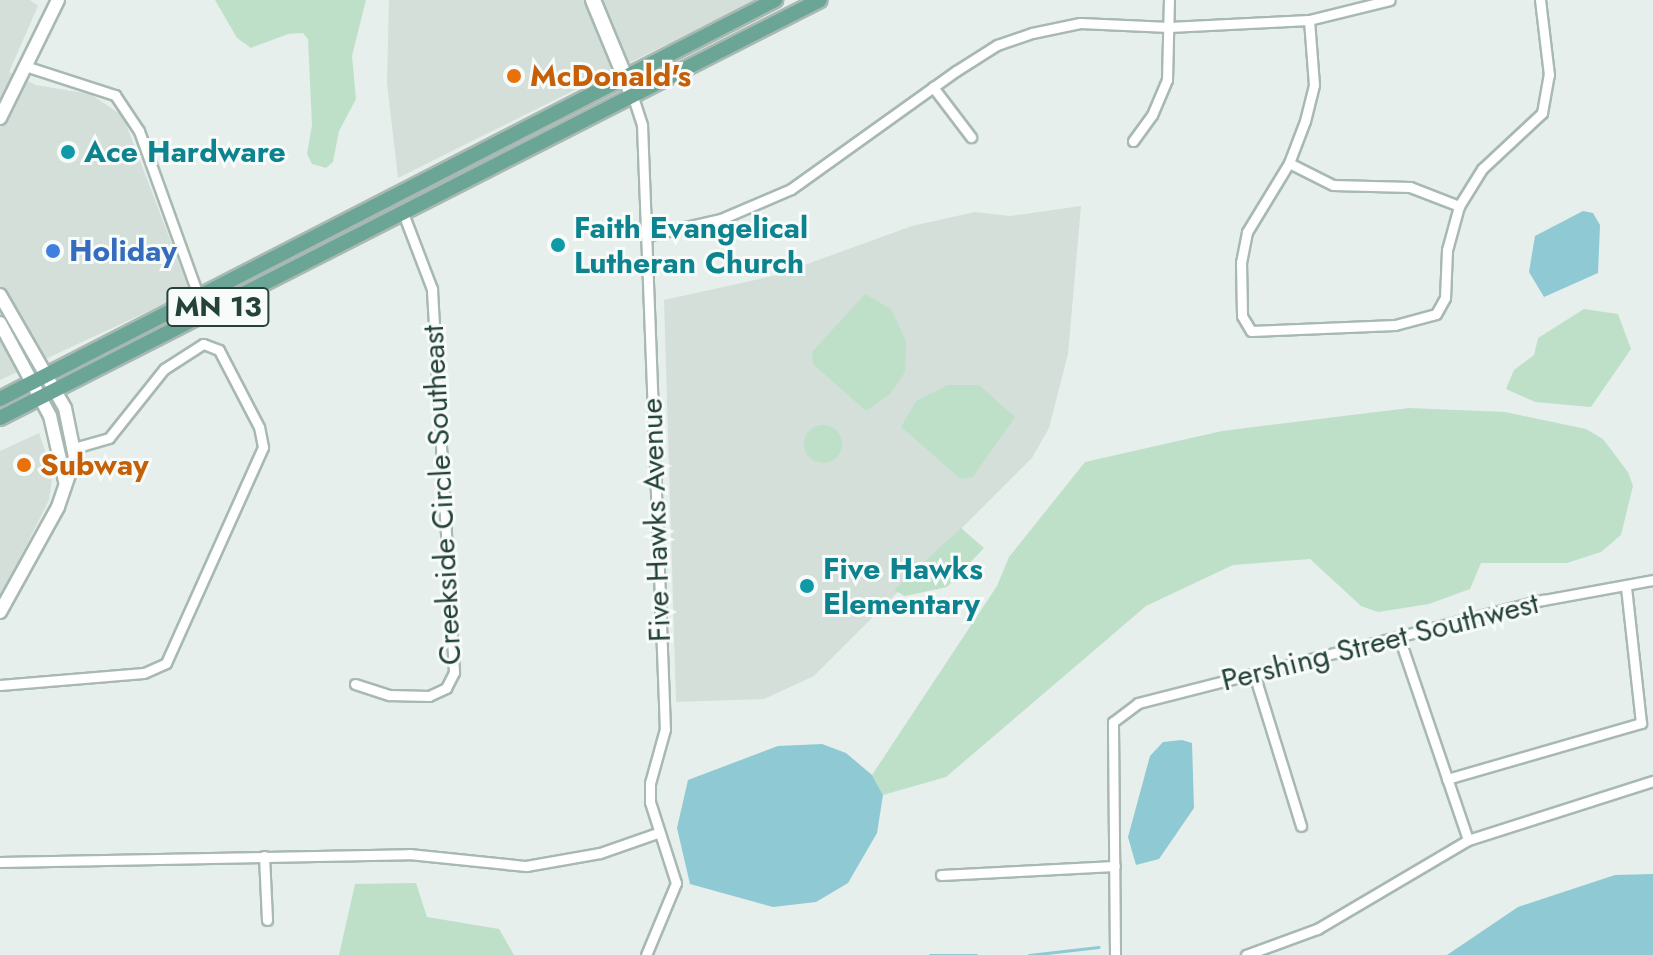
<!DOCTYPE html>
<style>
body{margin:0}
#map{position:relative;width:1653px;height:955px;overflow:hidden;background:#e6efeb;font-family:Jost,sans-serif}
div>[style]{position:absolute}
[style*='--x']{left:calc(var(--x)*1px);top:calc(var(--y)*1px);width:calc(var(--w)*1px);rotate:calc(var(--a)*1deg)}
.built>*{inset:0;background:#d4dfda}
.green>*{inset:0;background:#bfe0c8}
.round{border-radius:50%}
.water>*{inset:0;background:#8ec9d4}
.stream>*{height:3px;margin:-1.5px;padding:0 1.5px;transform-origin:1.5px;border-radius:1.5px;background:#8ec9d4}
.roads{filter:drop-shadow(2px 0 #a8b8b2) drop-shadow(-2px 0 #a8b8b2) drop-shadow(0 2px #a8b8b2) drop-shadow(0 -2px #a8b8b2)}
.minor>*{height:9px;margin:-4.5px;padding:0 4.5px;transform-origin:4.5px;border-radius:4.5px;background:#fff}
.tertiary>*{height:12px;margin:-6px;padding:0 6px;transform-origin:6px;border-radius:6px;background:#fff}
.secondary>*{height:14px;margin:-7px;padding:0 7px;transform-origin:7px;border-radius:7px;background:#fff}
.primary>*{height:14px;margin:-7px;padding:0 7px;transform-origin:7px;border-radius:7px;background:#6aa596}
.dots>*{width:22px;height:22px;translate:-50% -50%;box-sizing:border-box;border:4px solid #f7fbf9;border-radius:50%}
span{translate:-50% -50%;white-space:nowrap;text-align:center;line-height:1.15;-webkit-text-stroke:6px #f7fbf9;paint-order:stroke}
.shield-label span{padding:2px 6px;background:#f7fbf9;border:2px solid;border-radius:6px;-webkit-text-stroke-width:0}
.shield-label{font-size:28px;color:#24423a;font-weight:700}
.food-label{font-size:30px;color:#c56008;font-weight:700}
.left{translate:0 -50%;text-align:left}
.culture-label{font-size:30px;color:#0d838f;font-weight:700}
.shop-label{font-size:30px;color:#366cbe;font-weight:700}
.street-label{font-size:30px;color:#24423a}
</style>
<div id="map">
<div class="built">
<div style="clip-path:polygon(0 0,30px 0,38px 6px,9px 72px,36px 85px,90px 94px,123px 116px,190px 292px,0 380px)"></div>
<div style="clip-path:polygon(389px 0,756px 0,398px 178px,387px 83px)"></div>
<div style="clip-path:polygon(1081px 206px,1068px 354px,1049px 428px,1032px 458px,814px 676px,764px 699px,676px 702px,664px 300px,777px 275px,912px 226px,975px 212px,1010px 216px)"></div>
<div style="clip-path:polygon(39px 433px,53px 473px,49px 500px,0 598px,0 451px)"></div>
</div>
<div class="green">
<div style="clip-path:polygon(215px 0,366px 0,352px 56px,356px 99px,339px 131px,333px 162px,326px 168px,312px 164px,307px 154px,312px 125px,308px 39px,303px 33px,288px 34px,251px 48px,237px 38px)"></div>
<div style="clip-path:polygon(865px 294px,891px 309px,906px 341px,905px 372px,890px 394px,866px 411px,813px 364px,812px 352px)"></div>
<div style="clip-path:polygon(1584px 309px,1618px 314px,1631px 349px,1591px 407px,1535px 402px,1506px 389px,1514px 370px,1534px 355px,1538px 338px)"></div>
<div style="clip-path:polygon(947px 385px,979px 385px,1015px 417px,973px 477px,961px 479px,901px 427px,916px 401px)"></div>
<div style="clip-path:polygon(1409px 408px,1505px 412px,1586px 429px,1603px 439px,1628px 472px,1633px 486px,1621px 535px,1601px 552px,1567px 563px,1481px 563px,1470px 589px,1429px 604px,1378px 612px,1361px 606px,1310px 559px,1233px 565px,1146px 606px,946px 777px,883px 795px,872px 775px,997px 586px,1009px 557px,1085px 462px,1222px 431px)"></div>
<div class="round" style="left:804px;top:425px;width:38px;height:38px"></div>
<div style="clip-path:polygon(961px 528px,984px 548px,947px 587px,905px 596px,894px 590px)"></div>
<div style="clip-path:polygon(416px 883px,427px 917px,499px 929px,514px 955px,339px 955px,355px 884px)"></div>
</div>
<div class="water">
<div style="clip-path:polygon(1583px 211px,1593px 213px,1600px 225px,1598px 273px,1544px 297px,1529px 272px,1535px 236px)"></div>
<div style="clip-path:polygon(1182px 740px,1192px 743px,1194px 808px,1159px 859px,1136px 865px,1128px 837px,1150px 756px,1163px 742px)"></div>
<div style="clip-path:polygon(822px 744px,846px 753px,872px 775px,883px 795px,877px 833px,848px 883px,816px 902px,773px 907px,690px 884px,677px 828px,688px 780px,778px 746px)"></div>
<div style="clip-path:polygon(1653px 874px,1653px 955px,1447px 955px,1518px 907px,1615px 875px)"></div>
</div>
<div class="stream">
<div style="--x:930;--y:955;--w:46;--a:0"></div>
<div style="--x:1029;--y:955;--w:70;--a:-6.5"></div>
</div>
<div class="roads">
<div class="minor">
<div style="--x:1309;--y:20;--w:65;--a:85.6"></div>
<div style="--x:1314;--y:85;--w:37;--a:104"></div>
<div style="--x:1305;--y:121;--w:45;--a:110.9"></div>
<div style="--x:1289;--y:163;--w:81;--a:121.3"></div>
<div style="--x:1247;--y:232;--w:31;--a:101"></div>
<div style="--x:1241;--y:262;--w:54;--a:88.9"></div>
<div style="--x:1242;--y:316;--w:17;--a:59"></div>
<div style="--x:1251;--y:331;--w:144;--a:-2.4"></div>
<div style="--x:1395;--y:325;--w:42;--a:-15"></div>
<div style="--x:1436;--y:314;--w:18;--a:-61"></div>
<div style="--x:1445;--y:298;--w:48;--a:-87.6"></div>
<div style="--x:1447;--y:250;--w:46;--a:-74.7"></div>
<div style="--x:1459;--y:206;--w:44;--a:-58.1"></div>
<div style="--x:1482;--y:169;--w:82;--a:-43"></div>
<div style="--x:1542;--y:113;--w:39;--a:-80"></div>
<div style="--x:1549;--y:75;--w:76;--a:-96.8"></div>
<div style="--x:25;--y:66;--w:95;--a:17.9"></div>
<div style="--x:115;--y:95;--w:43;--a:56.3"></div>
<div style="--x:139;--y:131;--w:177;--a:70.2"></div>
<div style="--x:933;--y:87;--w:63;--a:52.8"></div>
<div style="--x:632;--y:94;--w:33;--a:72"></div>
<div style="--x:642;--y:125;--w:578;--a:87.82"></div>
<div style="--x:664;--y:703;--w:26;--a:88"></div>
<div style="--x:665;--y:729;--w:56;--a:105.5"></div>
<div style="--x:650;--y:783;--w:19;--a:90"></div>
<div style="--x:650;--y:802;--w:85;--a:72.2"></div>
<div style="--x:676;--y:883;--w:78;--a:112.6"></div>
<div style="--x:1133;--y:141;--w:32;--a:-54"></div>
<div style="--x:1152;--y:115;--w:38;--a:-67"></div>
<div style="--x:1167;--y:80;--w:80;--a:-88.6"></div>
<div style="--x:1289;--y:163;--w:49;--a:26.6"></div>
<div style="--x:1333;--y:185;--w:77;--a:1.5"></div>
<div style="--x:1410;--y:187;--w:53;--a:21.2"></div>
<div style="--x:646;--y:236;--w:77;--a:-12.8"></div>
<div style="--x:721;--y:219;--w:76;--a:-23.2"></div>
<div style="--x:791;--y:189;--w:203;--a:-35.6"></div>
<div style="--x:956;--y:71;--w:49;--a:-32.4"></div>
<div style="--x:997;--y:45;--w:37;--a:-19"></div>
<div style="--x:1032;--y:33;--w:49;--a:-11.8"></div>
<div style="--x:1080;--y:23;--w:89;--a:2.6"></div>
<div style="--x:1169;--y:27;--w:140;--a:-2.9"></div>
<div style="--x:1309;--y:20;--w:83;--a:-13.9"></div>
<div style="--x:1399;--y:637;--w:214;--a:71.2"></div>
<div style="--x:1254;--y:674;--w:159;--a:72.8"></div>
<div style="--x:355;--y:684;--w:36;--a:18"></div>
<div style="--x:389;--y:695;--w:40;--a:1.4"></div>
<div style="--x:429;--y:696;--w:19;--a:-25"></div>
<div style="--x:446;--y:688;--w:18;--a:-63"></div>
<div style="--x:454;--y:672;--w:384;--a:-93.3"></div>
<div style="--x:432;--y:289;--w:81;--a:-110.9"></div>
<div style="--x:0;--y:685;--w:144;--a:-4.8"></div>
<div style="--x:144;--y:673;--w:24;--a:-24"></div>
<div style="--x:166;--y:663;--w:237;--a:-65.8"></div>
<div style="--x:263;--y:447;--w:20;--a:-101"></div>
<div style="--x:259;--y:427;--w:87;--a:-117.5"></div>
<div style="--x:219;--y:350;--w:17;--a:-159"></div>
<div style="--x:203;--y:344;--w:46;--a:147.3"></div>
<div style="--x:164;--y:369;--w:88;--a:128.6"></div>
<div style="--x:109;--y:438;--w:35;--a:164"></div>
<div style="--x:1447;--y:779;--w:202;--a:-16.1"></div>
<div style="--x:1641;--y:723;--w:136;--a:-96.3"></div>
<div style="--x:264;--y:856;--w:64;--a:87.3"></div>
<div style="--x:0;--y:862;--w:409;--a:-1.1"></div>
<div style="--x:409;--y:854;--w:118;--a:5.9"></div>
<div style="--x:526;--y:866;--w:75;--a:-10"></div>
<div style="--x:600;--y:853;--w:60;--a:-19.3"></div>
<div style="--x:941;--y:875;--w:174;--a:-3"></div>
<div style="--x:1115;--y:955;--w:233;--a:-90.5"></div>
<div style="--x:1113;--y:722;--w:31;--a:-37"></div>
<div style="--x:1138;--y:703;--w:418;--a:-14.3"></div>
<div style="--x:1543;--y:600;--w:112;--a:-10.3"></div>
<div style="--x:1246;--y:955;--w:76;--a:-20.1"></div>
<div style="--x:1317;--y:929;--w:175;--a:-30.5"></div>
<div style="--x:1468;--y:840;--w:194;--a:-17.7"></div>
</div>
<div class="tertiary">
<div style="--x:0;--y:118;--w:131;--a:-63.8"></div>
<div style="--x:0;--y:295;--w:130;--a:60.1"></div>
<div style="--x:65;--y:408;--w:50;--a:78.5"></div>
<div style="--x:75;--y:457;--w:53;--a:108.8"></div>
<div style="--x:58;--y:507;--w:120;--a:118.9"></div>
<div style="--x:0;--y:323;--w:106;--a:61.7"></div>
<div style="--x:50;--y:416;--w:67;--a:77"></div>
</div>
<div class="secondary">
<div style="--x:593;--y:0;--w:102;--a:67.5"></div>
</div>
<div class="primary">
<div style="--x:0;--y:399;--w:872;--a:-27.24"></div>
<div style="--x:0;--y:418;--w:920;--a:-27.01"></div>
</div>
</div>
<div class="dots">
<div style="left:514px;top:76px;background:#e8710a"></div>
<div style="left:68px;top:152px;background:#0f9aa8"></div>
<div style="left:558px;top:245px;background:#0f9aa8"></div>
<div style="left:53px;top:251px;background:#3f7fe0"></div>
<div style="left:24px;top:465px;background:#e8710a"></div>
<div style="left:807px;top:586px;background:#0f9aa8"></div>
</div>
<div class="shield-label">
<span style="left:218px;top:307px">MN 13</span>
</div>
<div class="food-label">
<span class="left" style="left:530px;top:76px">McDonald's</span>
<span class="left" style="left:40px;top:465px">Subway</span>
</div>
<div class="culture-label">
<span class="left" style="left:84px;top:152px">Ace Hardware</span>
<span class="left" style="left:574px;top:245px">Faith Evangelical<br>Lutheran Church</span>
<span class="left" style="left:823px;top:586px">Five Hawks<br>Elementary</span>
</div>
<div class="shop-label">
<span class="left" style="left:69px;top:251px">Holiday</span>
</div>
<div class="street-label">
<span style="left:442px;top:495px;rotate:-93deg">Creekside Circle Southeast</span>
<span style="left:656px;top:520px;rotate:-92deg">Five Hawks Avenue</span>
<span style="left:1380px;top:642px;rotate:-14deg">Pershing Street Southwest</span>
</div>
</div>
